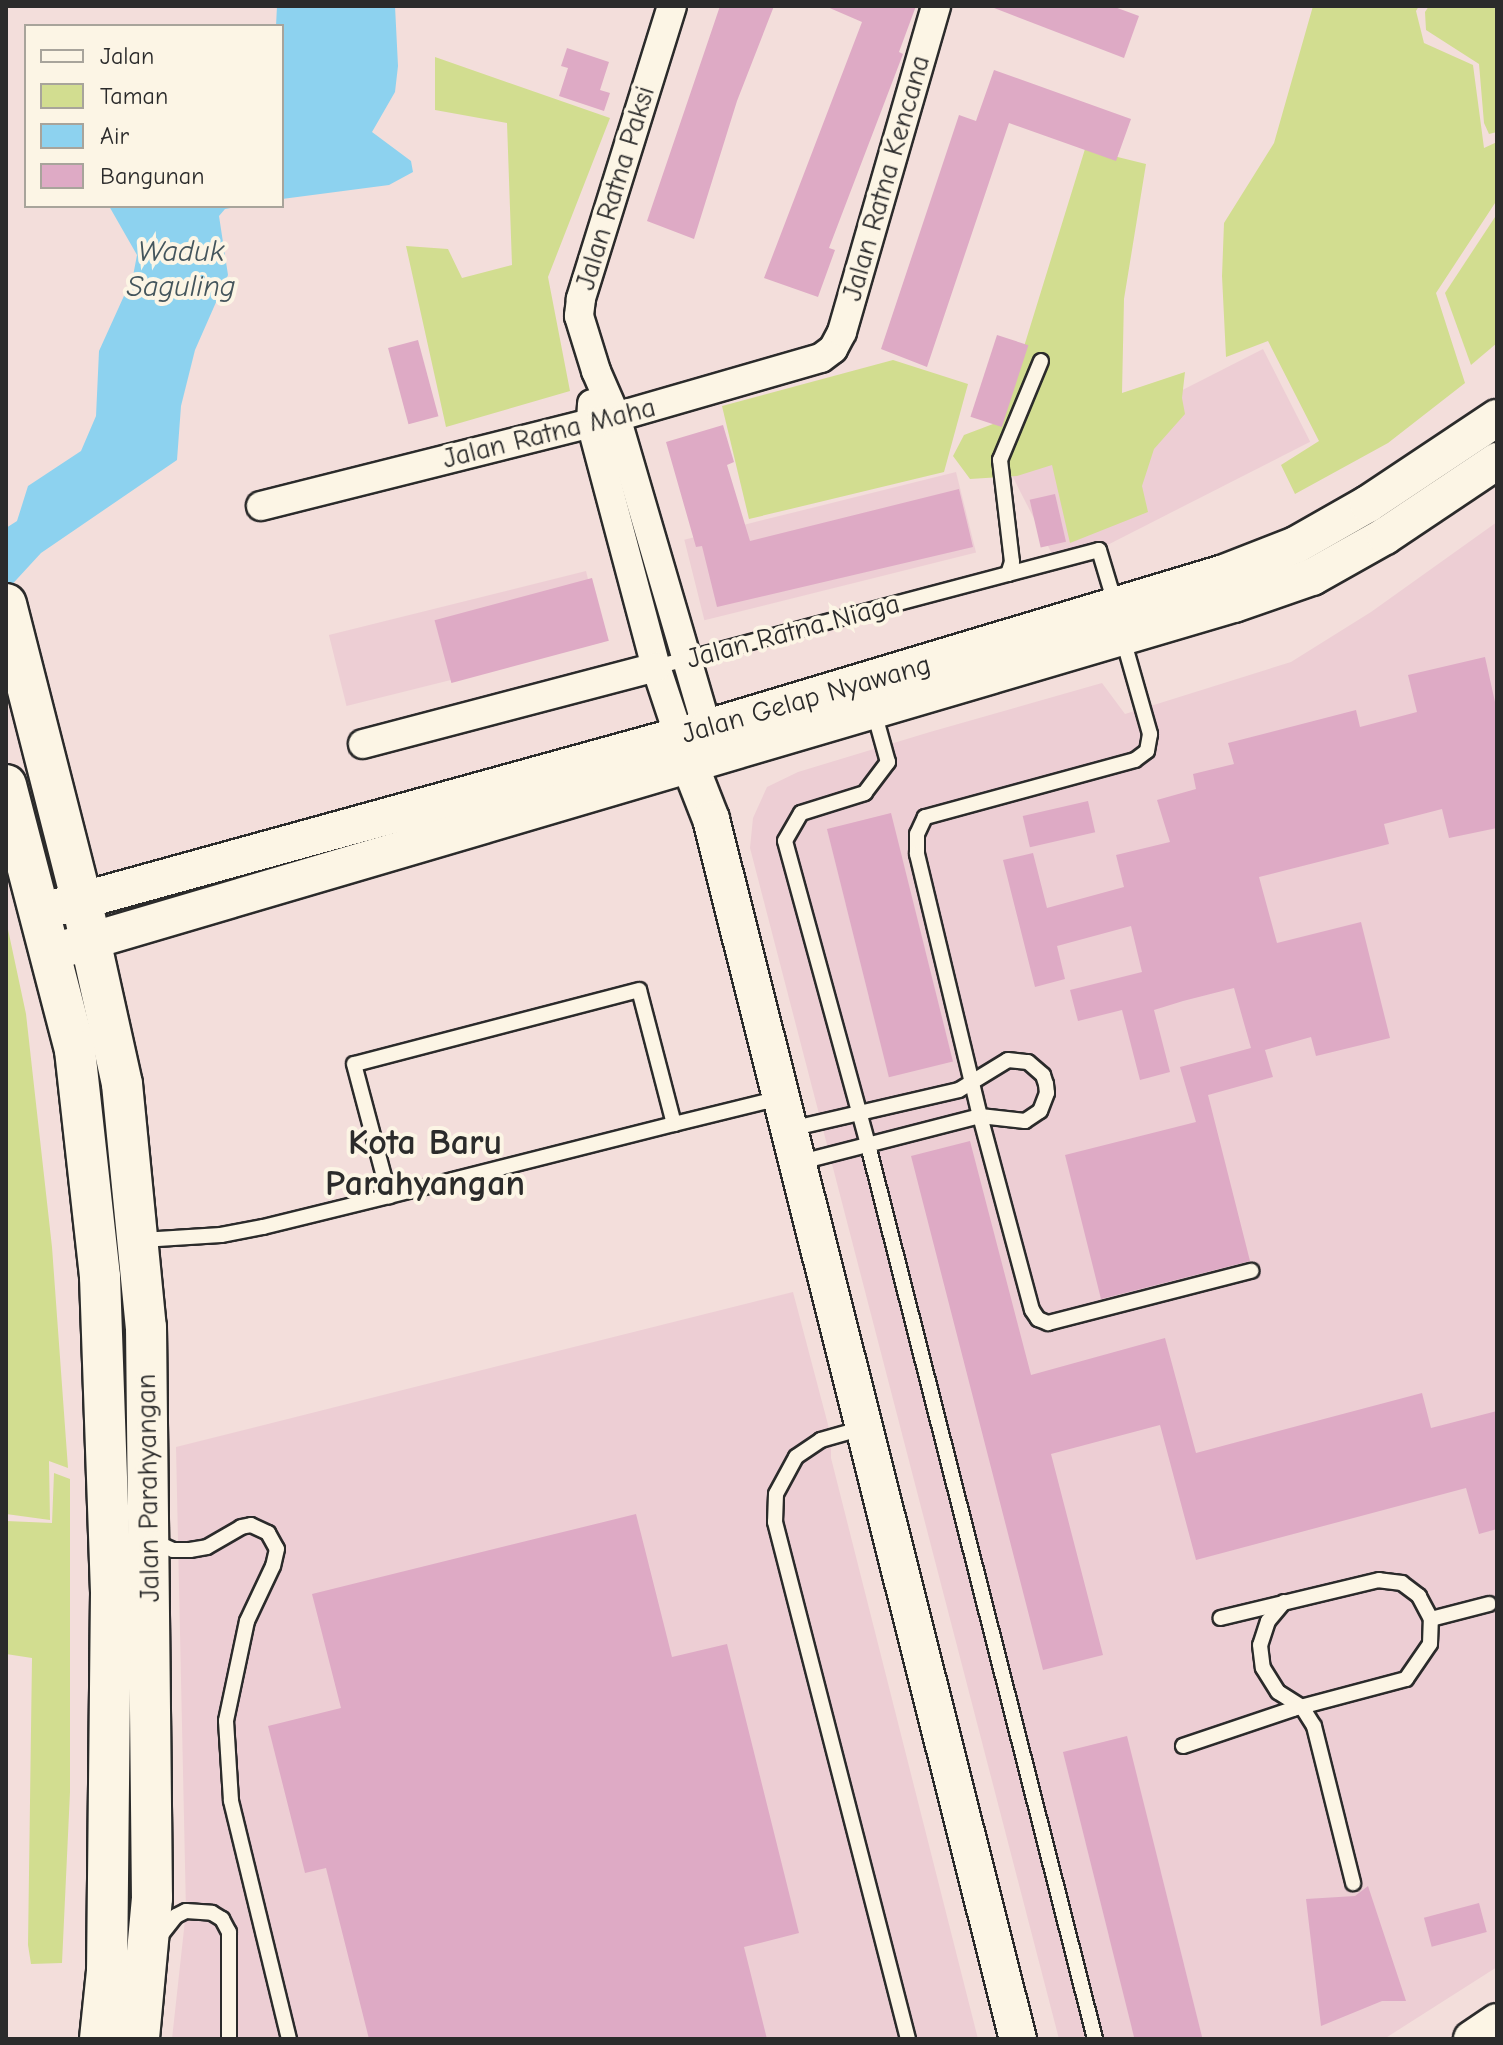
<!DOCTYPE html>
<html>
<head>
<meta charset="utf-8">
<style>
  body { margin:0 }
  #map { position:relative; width:1503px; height:2045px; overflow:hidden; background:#f3dedb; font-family:"Comic Neue",sans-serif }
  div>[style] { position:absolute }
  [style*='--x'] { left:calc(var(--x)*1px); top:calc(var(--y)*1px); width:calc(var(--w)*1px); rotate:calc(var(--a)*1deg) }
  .built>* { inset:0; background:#edced4; transform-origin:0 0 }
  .green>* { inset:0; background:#d2dd90 }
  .water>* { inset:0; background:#8dd2ef }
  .building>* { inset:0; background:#deaac5; transform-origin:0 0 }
  .roads { filter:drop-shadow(2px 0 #2b2b2b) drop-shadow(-2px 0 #2b2b2b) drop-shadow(0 2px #2b2b2b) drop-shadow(0 -2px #2b2b2b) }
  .service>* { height:14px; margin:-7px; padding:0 7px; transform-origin:7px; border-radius:7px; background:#fcf5e5 }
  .minor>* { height:28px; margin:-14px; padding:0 14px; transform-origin:14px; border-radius:14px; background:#fcf5e5 }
  .tertiary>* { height:36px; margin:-18px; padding:0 18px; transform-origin:18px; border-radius:18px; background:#fcf5e5 }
  .secondary>* { height:40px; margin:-20px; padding:0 20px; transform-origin:20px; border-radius:20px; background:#fcf5e5 }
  span { translate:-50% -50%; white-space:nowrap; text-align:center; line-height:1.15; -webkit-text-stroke:8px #fcf5e5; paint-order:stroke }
  .street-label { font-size:28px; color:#2b2b2b }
  .water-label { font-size:30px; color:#44555c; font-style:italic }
  .district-label { font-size:36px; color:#2b2b2b; font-weight:700 }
  .frame { position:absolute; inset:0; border:8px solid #2b2b2b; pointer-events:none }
  .legend { position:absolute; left:24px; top:24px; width:260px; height:184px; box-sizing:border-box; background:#fcf5e5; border:2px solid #a8a49b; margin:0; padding:10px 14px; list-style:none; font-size:24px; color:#2b2b2b }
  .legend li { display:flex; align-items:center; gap:16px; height:40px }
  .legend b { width:40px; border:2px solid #a8a49b }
</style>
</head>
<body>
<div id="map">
  <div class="built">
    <i style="left:1263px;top:349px;width:104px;height:281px;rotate:63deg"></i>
    <i style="left:956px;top:472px;width:83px;height:280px;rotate:76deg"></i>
    <i style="clip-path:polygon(1497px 522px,1497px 1967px,1384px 2039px,1059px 2039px,750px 848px,753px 818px,767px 787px,798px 772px,930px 732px,1102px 683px,1125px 714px,1291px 662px,1371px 612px)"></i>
    <i style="left:586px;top:571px;width:73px;height:265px;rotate:76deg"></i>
    <i style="clip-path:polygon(793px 1292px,831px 1436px,831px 1458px,978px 2039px,172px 2039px,186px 1911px,176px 1447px)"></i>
  </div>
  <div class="green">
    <i style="clip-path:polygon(1313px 6px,1419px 6px,1416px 11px,1424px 43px,1473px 65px,1484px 148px,1497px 142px,1497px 200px,1436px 293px,1465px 383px,1388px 443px,1295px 494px,1281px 465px,1319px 441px,1268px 341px,1226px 357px,1222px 276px,1224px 223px,1274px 143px)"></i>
    <i style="clip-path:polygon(1429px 6px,1497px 6px,1497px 132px,1489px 134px,1484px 123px,1479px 64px,1426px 30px,1425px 12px)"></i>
    <i style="clip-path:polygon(435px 57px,610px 118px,548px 277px,570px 391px,446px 427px,406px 246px,448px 249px,462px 278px,512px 265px,507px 123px,435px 110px)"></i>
    <i style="clip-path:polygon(1085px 149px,1146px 164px,1124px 299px,1122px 393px,1185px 372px,1182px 398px,1185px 414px,1154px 449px,1142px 486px,1148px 512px,1070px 543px,1052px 465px,1017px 476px,970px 479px,953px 456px,964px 435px,1001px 421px)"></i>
    <i style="clip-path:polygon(1497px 214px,1497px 343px,1471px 365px,1445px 293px)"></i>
    <i style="clip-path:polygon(893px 360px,968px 384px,944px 472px,749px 519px,722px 406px)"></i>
    <i style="clip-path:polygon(6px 920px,26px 1014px,52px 1247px,68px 1468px,49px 1461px,50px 1520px,6px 1514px)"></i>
    <i style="clip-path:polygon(54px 1473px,70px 1479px,70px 1792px,62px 1963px,31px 1964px,28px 1945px,32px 1658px,6px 1654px,6px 1521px,52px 1523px)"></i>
  </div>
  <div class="water">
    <i style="clip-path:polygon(277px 6px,395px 6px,398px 66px,395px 92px,372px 132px,411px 161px,413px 172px,389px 185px,282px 199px,282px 26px,276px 26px)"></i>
    <i style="clip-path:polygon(109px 206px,242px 206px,225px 209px,219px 216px,228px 275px,195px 350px,181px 406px,177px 460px,41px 553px,6px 591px,6px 528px,17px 521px,28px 486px,81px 451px,96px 416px,99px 351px,133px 276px,137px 255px)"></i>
  </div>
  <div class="building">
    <i style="clip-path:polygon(720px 6px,774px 6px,737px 101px,694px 239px,647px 221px)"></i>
    <i style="clip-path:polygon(825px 6px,916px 6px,899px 52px,903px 54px,829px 248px,835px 250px,818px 297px,764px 278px,862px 22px)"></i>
    <i style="clip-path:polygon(989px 6px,1112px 6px,1139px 16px,1124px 58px)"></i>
    <i style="clip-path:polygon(567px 48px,609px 62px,600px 90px,610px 93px,604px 111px,559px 96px,568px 68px,561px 66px)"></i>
    <i style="clip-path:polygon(994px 70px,1131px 119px,1116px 161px,1009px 123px,927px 367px,881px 349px,959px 115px,976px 121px)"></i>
    <i style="left:997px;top:335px;width:33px;height:86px;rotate:18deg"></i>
    <i style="left:418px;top:340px;width:79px;height:31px;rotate:75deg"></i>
    <i style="clip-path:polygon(723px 425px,734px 462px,727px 465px,750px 541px,959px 489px,973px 547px,717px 607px,702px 546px,696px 547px,666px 442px)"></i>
    <i style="left:1055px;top:494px;width:49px;height:26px;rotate:77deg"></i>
    <i style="left:592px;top:578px;width:65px;height:163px;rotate:75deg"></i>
    <i style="clip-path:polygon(1485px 657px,1497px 711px,1497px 828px,1449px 838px,1442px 809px,1384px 824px,1389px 844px,1259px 877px,1277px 943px,1361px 922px,1390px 1038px,1316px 1056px,1311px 1037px,1265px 1050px,1273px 1077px,1208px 1095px,1250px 1261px,1101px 1299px,1065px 1155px,1196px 1122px,1180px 1067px,1251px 1048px,1234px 988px,1183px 1001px,1154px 1010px,1170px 1072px,1140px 1080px,1122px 1010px,1078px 1021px,1070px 990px,1142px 972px,1131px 926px,1057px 946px,1065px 979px,1035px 987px,1003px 860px,1033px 853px,1047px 908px,1124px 887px,1116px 855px,1170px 842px,1157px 800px,1196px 789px,1193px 774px,1234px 764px,1228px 743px,1356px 710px,1360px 727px,1417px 712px,1408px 675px)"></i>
    <i style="left:1088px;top:801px;width:32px;height:67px;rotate:77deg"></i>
    <i style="left:891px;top:813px;width:256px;height:66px;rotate:76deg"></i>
    <i style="clip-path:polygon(970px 1141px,1031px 1375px,1165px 1338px,1196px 1453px,1422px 1393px,1431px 1428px,1497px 1411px,1497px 1529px,1479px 1534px,1466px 1488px,1196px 1560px,1160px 1425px,1051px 1454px,1103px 1655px,1043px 1670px,911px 1156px)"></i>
    <i style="clip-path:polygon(636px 1514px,672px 1657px,727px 1644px,799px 1933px,744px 1947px,767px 2039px,369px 2039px,326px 1868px,305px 1873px,268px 1726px,341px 1708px,312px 1594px)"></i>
    <i style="left:1127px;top:1736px;width:312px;height:66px;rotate:76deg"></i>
    <i style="clip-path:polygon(1368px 1886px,1406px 2001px,1382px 2001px,1321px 2026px,1306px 1899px,1355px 1896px)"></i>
    <i style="left:1479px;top:1903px;width:30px;height:57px;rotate:75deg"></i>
  </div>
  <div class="roads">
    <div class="service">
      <i style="--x:1008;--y:574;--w:94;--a:-14.8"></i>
      <i style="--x:1099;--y:550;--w:55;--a:73.2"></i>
      <i style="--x:1123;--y:639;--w:99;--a:74.1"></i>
      <i style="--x:1150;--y:734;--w:17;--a:100"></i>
      <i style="--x:1147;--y:751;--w:15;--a:143"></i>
      <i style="--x:1135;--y:760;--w:218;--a:164.8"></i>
      <i style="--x:925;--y:817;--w:19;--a:115"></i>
      <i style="--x:917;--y:834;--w:20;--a:90"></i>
      <i style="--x:917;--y:854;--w:269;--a:76.5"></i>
      <i style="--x:980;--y:1116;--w:201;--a:75"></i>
      <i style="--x:1032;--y:1310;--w:11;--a:56"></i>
      <i style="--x:1038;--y:1319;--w:11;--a:22"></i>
      <i style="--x:1048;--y:1323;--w:210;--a:-14.4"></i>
      <i style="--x:656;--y:667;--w:364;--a:-14.8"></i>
      <i style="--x:1008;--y:574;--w:13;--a:-72"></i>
      <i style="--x:1012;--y:562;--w:103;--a:-96.7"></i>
      <i style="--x:1000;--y:460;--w:107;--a:-67.5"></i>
      <i style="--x:874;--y:712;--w:52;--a:74.4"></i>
      <i style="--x:888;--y:762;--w:39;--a:127"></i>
      <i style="--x:865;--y:793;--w:67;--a:162.6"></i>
      <i style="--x:801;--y:813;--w:32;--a:120"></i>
      <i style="--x:785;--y:841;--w:315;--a:74.7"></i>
      <i style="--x:868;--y:1145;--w:922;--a:75.75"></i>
      <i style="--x:674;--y:1124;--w:109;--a:-13.8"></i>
      <i style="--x:790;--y:1129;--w:173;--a:-13"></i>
      <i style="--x:959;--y:1090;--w:57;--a:-31.5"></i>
      <i style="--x:1008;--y:1060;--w:20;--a:6"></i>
      <i style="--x:1028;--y:1062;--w:20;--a:41"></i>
      <i style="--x:1043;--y:1075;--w:9;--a:72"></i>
      <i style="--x:1046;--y:1084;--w:9;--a:84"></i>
      <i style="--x:1047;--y:1093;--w:19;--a:111"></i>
      <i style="--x:1040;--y:1111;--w:18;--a:146"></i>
      <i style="--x:1025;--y:1121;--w:45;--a:-173.7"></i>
      <i style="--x:980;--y:1116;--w:189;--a:165.6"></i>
      <i style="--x:142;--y:1240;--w:79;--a:-3.6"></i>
      <i style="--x:221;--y:1235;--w:43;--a:-10.8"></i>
      <i style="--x:263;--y:1227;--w:130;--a:-13.8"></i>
      <i style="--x:389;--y:1196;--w:294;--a:-14.2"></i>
      <i style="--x:674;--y:1124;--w:138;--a:-104.6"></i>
      <i style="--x:639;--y:990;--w:294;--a:165.4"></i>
      <i style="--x:354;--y:1064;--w:137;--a:75.1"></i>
      <i style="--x:863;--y:1428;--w:44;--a:164.1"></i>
      <i style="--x:821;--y:1440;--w:30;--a:146"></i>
      <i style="--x:796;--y:1457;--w:42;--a:118.4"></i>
      <i style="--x:776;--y:1494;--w:28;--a:92"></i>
      <i style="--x:775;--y:1522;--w:534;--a:75.57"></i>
      <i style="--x:155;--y:1536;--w:9;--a:58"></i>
      <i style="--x:160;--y:1544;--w:14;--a:25"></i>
      <i style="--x:173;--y:1550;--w:17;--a:0"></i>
      <i style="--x:190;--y:1550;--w:17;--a:-10"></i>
      <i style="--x:207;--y:1547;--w:39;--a:-30"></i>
      <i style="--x:241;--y:1527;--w:10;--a:-11"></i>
      <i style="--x:251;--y:1525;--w:19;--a:25"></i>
      <i style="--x:268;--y:1533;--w:18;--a:61"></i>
      <i style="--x:277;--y:1549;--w:17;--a:103"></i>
      <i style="--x:273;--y:1566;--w:61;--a:115.3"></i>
      <i style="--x:247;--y:1621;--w:102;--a:101.9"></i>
      <i style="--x:226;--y:1721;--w:80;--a:86.4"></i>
      <i style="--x:231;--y:1801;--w:245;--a:76.3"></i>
      <i style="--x:1284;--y:1602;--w:25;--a:130"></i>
      <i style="--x:1268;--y:1621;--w:25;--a:108"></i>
      <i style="--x:1260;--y:1645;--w:23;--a:83"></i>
      <i style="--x:1263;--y:1668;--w:28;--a:58"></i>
      <i style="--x:1278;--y:1692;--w:28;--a:32"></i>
      <i style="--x:1302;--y:1707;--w:22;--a:58"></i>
      <i style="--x:1314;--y:1726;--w:162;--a:76"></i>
      <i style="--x:1431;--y:1619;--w:60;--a:-14.5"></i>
      <i style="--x:1183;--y:1746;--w:116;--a:-18.6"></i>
      <i style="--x:1293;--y:1709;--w:117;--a:-14.9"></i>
      <i style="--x:1406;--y:1679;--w:42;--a:-55.6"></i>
      <i style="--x:1430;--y:1644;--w:25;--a:-88"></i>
      <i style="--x:1431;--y:1619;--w:26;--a:-118"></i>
      <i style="--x:1419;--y:1596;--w:21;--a:-143"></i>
      <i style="--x:1402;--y:1583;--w:23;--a:-173"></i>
      <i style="--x:1379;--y:1580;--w:163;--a:166.5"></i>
      <i style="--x:161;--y:1935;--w:24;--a:-52"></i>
      <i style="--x:176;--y:1916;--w:11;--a:-27"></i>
      <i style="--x:186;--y:1911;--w:26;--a:4"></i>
      <i style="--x:212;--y:1913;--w:12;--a:31"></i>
      <i style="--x:222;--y:1919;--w:15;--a:62"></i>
      <i style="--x:229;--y:1932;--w:107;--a:90"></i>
    </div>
    <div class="minor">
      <i style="--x:672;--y:6;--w:307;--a:107.3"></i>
      <i style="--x:581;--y:299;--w:17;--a:97"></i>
      <i style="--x:579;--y:316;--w:58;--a:72.8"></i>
      <i style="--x:596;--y:371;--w:50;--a:66.5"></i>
      <i style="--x:616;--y:417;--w:324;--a:73.7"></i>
      <i style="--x:592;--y:404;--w:19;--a:93"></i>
      <i style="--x:591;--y:423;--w:253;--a:75.1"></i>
      <i style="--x:656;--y:667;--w:73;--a:71.6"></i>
      <i style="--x:261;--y:506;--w:366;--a:-14.1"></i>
      <i style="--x:616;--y:417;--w:213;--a:-16.1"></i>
      <i style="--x:821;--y:358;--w:15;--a:-37"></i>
      <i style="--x:833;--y:349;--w:19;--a:-62"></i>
      <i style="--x:842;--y:332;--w:339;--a:-73.9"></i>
      <i style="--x:363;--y:744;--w:303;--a:-14.7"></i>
    </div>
    <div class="tertiary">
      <i style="--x:682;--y:745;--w:79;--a:68.6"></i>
      <i style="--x:711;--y:819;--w:1258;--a:75.88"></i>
      <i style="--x:40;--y:912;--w:692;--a:-15.42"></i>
      <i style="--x:707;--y:728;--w:540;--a:-16.69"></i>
      <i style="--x:1224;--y:573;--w:77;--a:-21.3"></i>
      <i style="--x:1296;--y:545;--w:83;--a:-29.7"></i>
      <i style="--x:1368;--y:504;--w:155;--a:-33.7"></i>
      <i style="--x:63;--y:949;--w:1221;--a:-16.42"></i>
      <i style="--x:1234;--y:604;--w:83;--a:-19.1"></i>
      <i style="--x:1312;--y:577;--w:84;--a:-29.3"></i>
      <i style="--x:1385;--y:536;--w:135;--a:-33.8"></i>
      <i style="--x:1472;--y:2039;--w:30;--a:-34"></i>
    </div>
    <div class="secondary">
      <i style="--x:6;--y:604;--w:304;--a:75.7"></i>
      <i style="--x:81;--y:899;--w:189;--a:77.5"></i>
      <i style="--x:122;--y:1084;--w:244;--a:84.4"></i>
      <i style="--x:146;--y:1327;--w:571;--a:89.4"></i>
      <i style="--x:152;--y:1898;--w:142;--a:95.3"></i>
      <i style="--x:6;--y:785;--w:274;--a:75.4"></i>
      <i style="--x:75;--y:1050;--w:228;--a:83.7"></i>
      <i style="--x:100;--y:1277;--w:316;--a:88"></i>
      <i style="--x:111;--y:1593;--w:378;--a:90.6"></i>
      <i style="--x:107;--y:1971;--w:68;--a:95.9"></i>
    </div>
  </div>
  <div class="street-label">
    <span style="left:886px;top:178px;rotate:-74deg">Jalan Ratna Kencana</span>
    <span style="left:615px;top:188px;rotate:-73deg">Jalan Ratna Paksi</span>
    <span style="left:549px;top:433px;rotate:-14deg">Jalan Ratna Maha</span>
    <span style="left:793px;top:631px;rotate:-15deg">Jalan Ratna Niaga</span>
    <span style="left:806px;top:699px;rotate:-16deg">Jalan Gelap Nyawang</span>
    <span style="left:148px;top:1488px;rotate:-91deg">Jalan Parahyangan</span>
  </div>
  <div class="water-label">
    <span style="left:181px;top:269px">Waduk<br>Saguling</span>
  </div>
  <div class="district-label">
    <span style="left:425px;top:1163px">Kota Baru<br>Parahyangan</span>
  </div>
  <div class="frame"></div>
  <ul class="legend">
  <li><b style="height:10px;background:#fcf5e5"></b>Jalan</li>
  <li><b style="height:22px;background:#d2dd90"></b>Taman</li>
  <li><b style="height:22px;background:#8dd2ef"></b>Air</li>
  <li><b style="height:22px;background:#deaac5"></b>Bangunan</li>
  </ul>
</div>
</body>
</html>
